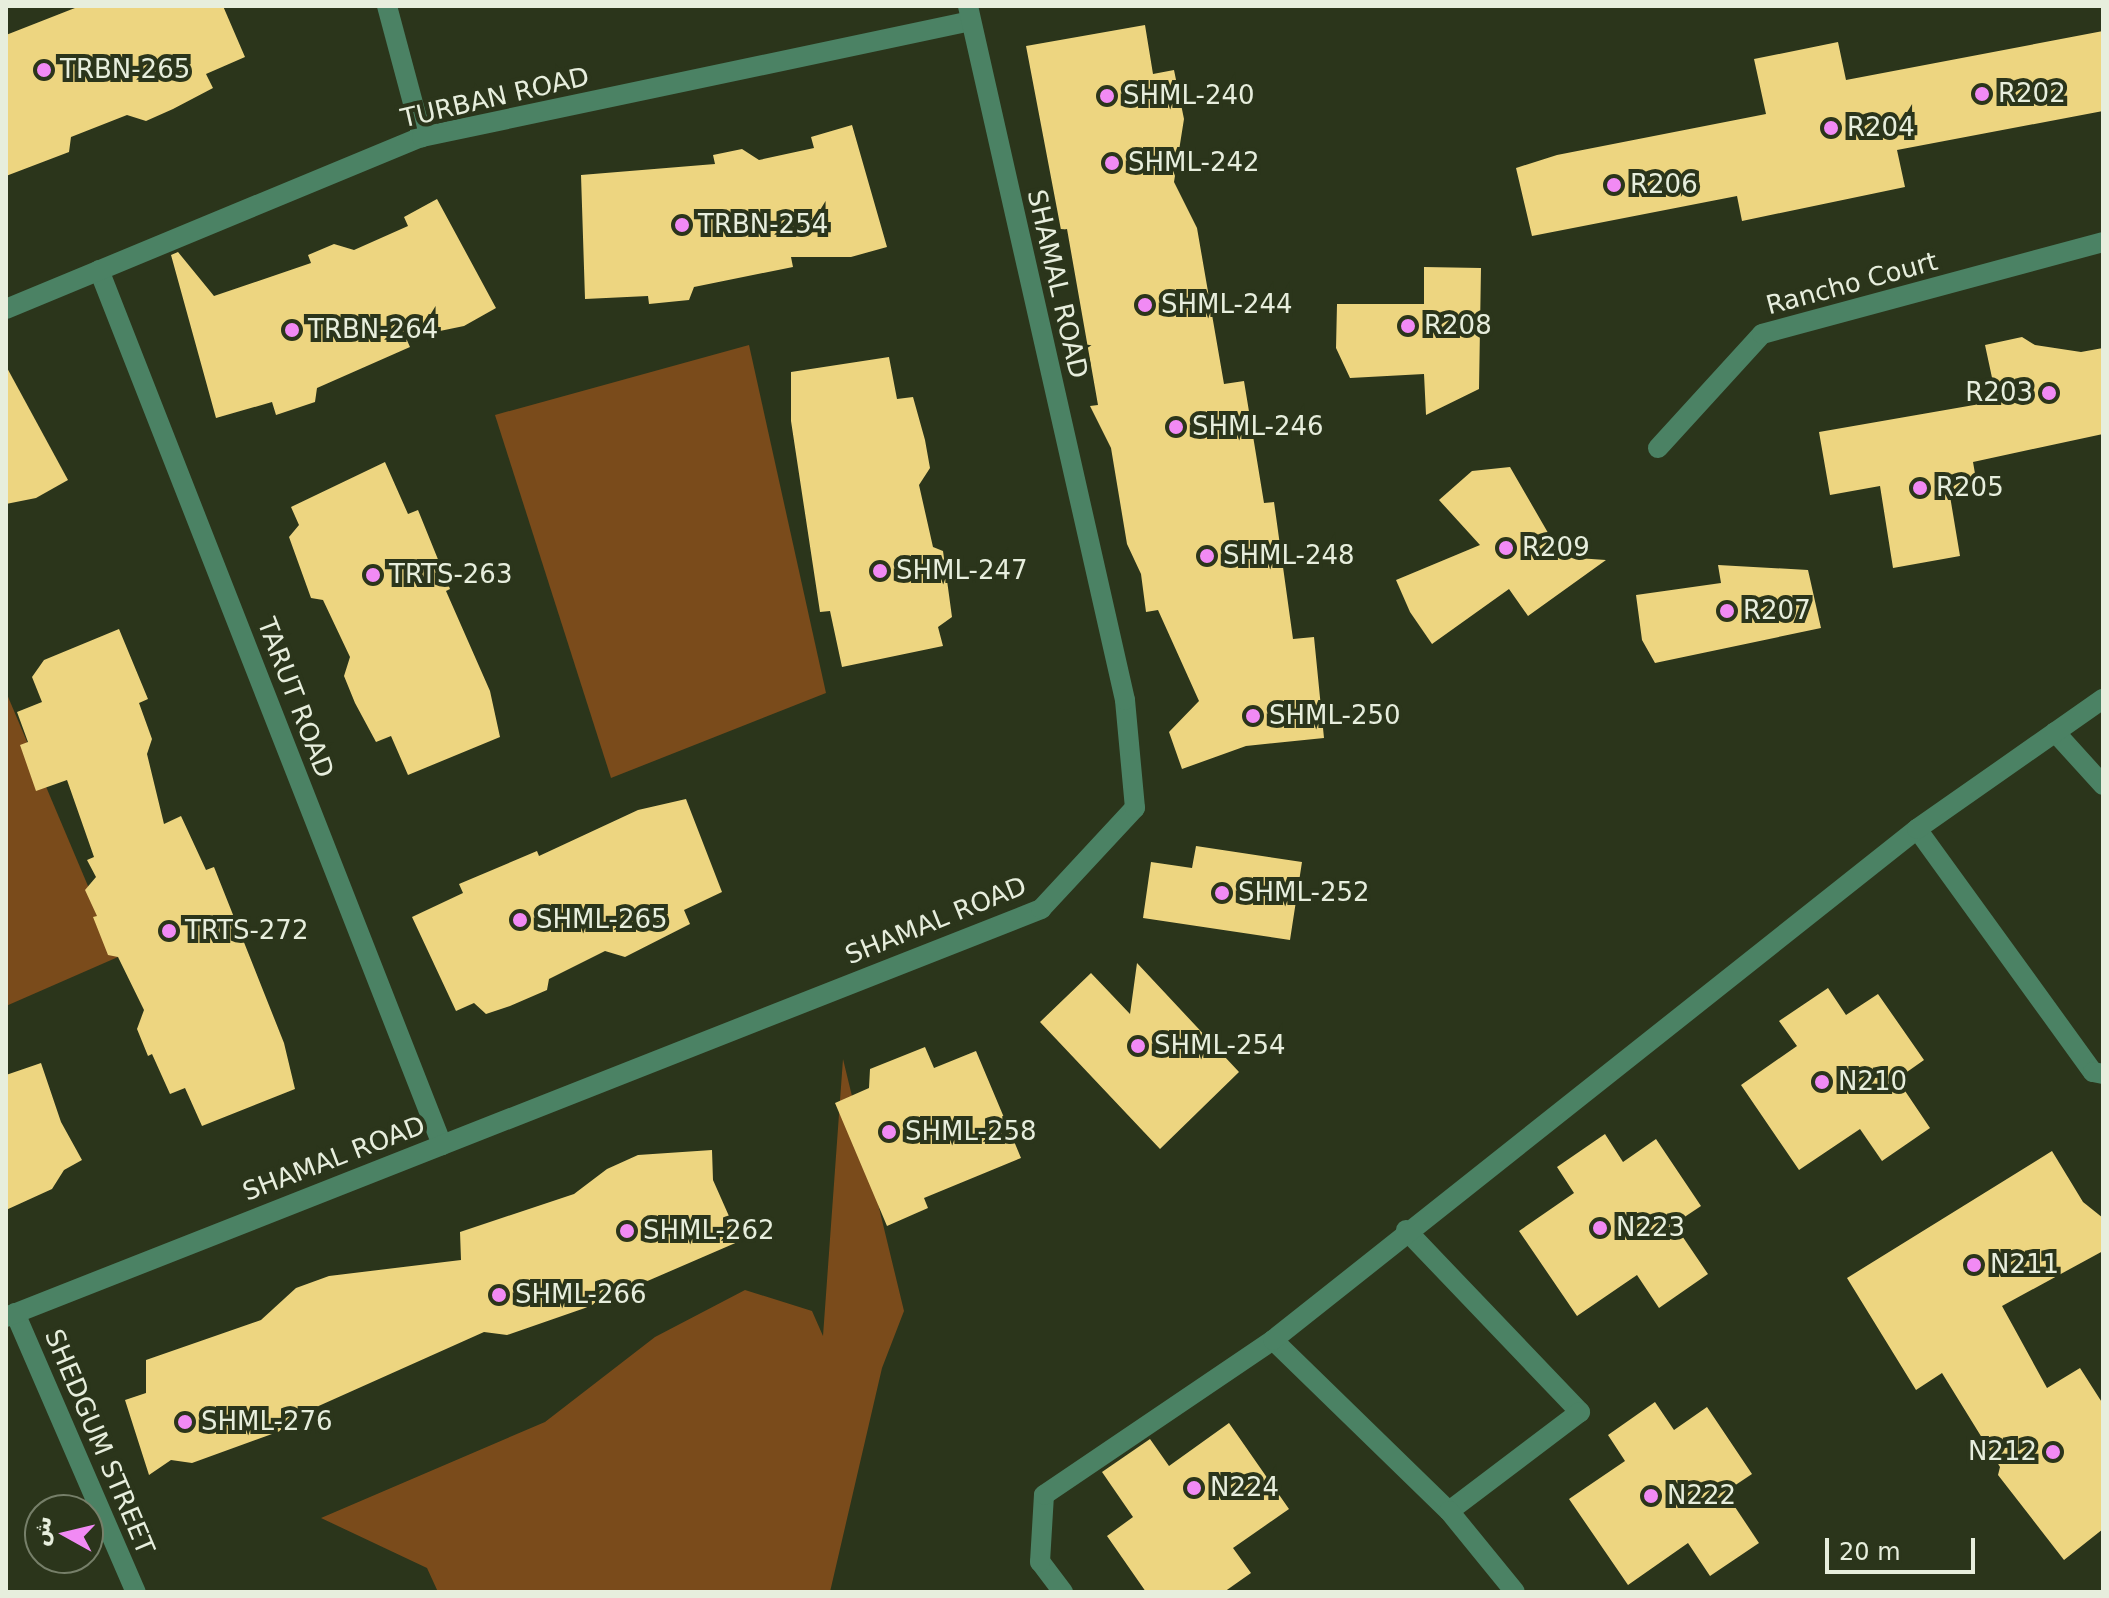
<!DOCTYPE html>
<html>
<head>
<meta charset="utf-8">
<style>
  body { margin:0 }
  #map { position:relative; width:2109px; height:1598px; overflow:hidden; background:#2b351b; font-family:"DejaVu Sans",Cairo,sans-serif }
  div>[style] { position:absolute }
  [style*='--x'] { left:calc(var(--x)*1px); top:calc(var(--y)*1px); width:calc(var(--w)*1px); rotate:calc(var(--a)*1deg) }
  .green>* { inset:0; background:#7a4b1b }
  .building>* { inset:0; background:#edd580 }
  .minor>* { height:20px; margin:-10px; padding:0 10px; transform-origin:10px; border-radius:10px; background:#4b8264 }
  .dots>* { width:22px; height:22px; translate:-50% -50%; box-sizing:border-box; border:4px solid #2b351b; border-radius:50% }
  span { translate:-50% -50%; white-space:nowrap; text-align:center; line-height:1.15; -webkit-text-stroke:8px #2b351b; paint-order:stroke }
  .poi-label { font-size:26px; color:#e7eedd }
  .left { translate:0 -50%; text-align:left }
  .right { translate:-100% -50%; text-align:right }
  .street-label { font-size:26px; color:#e7eedd }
  .frame { position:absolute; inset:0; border:8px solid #e7eedd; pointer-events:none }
  .north { position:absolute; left:24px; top:1494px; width:80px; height:80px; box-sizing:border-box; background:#2b351b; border:2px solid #767f69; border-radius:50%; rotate:278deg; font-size:22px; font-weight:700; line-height:32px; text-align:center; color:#e7eedd }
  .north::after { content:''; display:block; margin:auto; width:28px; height:36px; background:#f18af4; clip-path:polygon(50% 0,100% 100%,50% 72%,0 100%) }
  .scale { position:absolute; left:1825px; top:1538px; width:150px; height:36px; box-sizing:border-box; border:4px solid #e7eedd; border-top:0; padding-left:10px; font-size:24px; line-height:28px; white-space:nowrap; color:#e7eedd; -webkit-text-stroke:6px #2b351b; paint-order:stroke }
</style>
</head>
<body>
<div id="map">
  <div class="green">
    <i style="clip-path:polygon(749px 345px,826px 693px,611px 778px,495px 415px)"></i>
    <i style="clip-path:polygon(6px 692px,118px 957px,6px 1006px)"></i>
    <i style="clip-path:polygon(843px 1059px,904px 1311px,882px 1368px,830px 1592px,438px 1592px,427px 1568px,321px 1518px,545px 1422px,655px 1337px,745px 1290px,812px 1311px,823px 1336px)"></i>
  </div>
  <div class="building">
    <i style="clip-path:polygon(80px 6px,223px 6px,245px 57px,206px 74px,213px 88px,173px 109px,146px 121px,127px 115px,71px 137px,69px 152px,6px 176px,6px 35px)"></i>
    <i style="clip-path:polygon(1145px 25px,1153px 74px,1174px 70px,1184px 119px,1174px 182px,1197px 228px,1224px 384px,1244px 381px,1264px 503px,1274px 502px,1293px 639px,1314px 637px,1324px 738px,1246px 746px,1182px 769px,1169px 732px,1199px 701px,1158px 610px,1146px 612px,1141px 574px,1127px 544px,1111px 448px,1090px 406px,1098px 405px,1067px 229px,1061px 230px,1026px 46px)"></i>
    <i style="clip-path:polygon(2103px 31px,2103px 111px,1897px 150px,1905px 187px,1742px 221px,1737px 196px,1532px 236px,1516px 168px,1557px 155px,1766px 114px,1754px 59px,1838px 42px,1846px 80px)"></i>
    <i style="clip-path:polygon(852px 125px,887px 247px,851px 257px,791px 257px,793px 267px,694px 287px,689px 300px,649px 304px,648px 296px,585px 299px,581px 175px,715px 164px,713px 155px,742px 149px,759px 160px,814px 148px,811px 137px)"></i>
    <i style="clip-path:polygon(437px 199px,496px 308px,464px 326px,406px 338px,410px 347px,317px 388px,315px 402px,276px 415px,272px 402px,216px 418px,171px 255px,178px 252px,214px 296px,311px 263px,308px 255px,334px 244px,354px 250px,408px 226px,404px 217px)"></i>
    <i style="clip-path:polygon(1424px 267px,1481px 268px,1479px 389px,1426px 415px,1424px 374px,1350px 378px,1336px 348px,1337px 304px,1424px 304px)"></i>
    <i style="clip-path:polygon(2022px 337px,2035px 345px,2081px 352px,2103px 348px,2103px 434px,1973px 462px,1977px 485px,1949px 490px,1960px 556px,1893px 568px,1880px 486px,1830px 495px,1819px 432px,1997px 401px,1985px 345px)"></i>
    <i style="clip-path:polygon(889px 357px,897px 399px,913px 397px,925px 440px,930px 468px,919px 485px,933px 547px,943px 551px,952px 617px,938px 627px,943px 646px,842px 667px,830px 611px,820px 612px,791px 421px,791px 372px)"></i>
    <i style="clip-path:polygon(6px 366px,68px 480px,36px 498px,6px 504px)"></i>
    <i style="clip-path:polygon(385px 462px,408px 514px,418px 510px,450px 589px,446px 591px,490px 691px,500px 737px,408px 775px,391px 736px,376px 742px,355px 703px,344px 676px,350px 657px,323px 600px,311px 598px,289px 537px,299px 525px,291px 507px)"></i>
    <i style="clip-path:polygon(1510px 467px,1562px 557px,1606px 560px,1528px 616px,1509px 589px,1432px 644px,1410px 612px,1396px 580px,1480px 545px,1439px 500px,1472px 471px)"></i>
    <i style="clip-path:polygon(1718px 565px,1808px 570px,1821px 628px,1655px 663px,1642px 640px,1636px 595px,1721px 583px)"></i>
    <i style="clip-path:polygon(119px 629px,148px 699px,139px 703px,152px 739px,147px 754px,164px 824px,181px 816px,206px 870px,214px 867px,284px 1043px,295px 1089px,202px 1126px,185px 1088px,170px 1094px,152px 1054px,148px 1056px,137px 1029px,144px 1010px,118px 957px,108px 955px,93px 917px,97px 916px,85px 890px,96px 877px,87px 860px,94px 857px,67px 780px,36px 791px,20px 745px,28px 742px,17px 712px,42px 702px,32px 677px,44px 660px)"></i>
    <i style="clip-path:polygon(686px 799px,722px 892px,684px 910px,690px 924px,625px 957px,605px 951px,549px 979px,547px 990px,510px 1006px,486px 1014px,474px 1003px,456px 1011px,412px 917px,463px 893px,459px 884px,537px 851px,539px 856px,638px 810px)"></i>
    <i style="clip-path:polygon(1196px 846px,1302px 862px,1290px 940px,1143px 918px,1151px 862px,1192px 868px)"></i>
    <i style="clip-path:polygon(1137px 963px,1239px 1072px,1160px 1149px,1040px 1022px,1091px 973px,1130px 1014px)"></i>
    <i style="clip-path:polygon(1828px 988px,1846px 1015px,1878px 994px,1924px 1060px,1897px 1079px,1930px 1128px,1882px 1161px,1860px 1129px,1799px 1170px,1741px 1085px,1797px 1046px,1779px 1021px)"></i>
    <i style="clip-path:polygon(925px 1047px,934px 1068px,976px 1051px,1021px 1158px,924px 1198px,928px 1208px,887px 1226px,835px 1103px,869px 1088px,870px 1069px)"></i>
    <i style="clip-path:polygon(41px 1063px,61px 1122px,82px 1160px,64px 1170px,52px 1189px,6px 1210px,6px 1075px)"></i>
    <i style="clip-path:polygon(1605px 1134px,1623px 1162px,1656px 1139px,1701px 1206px,1674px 1224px,1708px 1274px,1659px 1308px,1637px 1275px,1577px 1316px,1519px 1231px,1574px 1193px,1557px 1167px)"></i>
    <i style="clip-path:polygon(712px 1150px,713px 1180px,740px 1241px,585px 1308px,507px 1335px,484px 1332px,294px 1417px,297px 1425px,192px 1463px,171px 1460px,149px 1475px,125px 1400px,146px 1393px,146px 1360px,261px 1320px,296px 1288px,329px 1276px,461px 1260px,460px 1232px,574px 1194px,607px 1169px,638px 1155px)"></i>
    <i style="clip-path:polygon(2052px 1151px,2083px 1202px,2103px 1218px,2103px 1251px,2002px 1306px,2047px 1388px,2080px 1368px,2103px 1404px,2103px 1529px,2064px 1560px,1998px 1475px,2000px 1467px,1942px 1373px,1916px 1390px,1847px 1278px)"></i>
    <i style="clip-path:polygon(1655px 1402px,1674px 1430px,1707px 1407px,1752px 1474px,1725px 1492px,1759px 1543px,1710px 1576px,1688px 1543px,1628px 1585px,1569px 1499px,1625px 1461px,1608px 1435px)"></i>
    <i style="clip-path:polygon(1229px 1423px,1289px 1509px,1233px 1548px,1251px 1573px,1224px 1592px,1146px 1592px,1107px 1536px,1133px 1517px,1102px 1472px,1150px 1439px,1169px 1466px)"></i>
  </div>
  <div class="minor">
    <i style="--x:387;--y:6;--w:136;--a:75"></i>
    <i style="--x:99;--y:270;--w:940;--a:68.59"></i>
    <i style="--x:6;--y:309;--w:450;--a:-22.5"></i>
    <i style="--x:422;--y:137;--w:561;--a:-11.93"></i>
    <i style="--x:1658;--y:448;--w:154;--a:-47.6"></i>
    <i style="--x:1762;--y:334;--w:353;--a:-15.1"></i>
    <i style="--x:2055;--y:732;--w:72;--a:47.8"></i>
    <i style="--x:1917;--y:829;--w:300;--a:54.1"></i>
    <i style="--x:2093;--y:1072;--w:10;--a:11"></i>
    <i style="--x:1406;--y:1230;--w:252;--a:46.3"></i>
    <i style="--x:1580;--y:1412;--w:164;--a:142.9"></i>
    <i style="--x:15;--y:1313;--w:304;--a:66.6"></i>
    <i style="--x:6;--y:1317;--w:1113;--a:-21.51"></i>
    <i style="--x:1041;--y:909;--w:138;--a:-47.1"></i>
    <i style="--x:1135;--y:808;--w:108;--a:-95.3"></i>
    <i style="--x:1125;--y:700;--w:712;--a:-102.75"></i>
    <i style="--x:1273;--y:1340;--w:245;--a:44.2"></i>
    <i style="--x:1449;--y:1511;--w:104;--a:50.8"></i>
    <i style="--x:1063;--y:1592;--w:38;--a:-127"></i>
    <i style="--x:1040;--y:1562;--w:67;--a:-86.6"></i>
    <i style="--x:1044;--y:1495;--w:277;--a:-34.1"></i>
    <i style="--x:1273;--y:1340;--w:822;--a:-38.43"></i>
    <i style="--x:1917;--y:829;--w:227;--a:-35"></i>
  </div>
  <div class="dots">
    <i style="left:44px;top:70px;background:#f18af4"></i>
    <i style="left:1982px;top:94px;background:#f18af4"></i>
    <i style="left:1107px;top:96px;background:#f18af4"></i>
    <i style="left:1831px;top:128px;background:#f18af4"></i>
    <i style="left:1112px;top:163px;background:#f18af4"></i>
    <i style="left:1614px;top:185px;background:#f18af4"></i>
    <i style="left:682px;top:225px;background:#f18af4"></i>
    <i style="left:1145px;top:305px;background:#f18af4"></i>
    <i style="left:1408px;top:326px;background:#f18af4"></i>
    <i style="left:292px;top:330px;background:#f18af4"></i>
    <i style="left:2049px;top:393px;background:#f18af4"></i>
    <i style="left:1176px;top:427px;background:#f18af4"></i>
    <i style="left:1920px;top:488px;background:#f18af4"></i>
    <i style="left:1506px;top:548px;background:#f18af4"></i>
    <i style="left:1207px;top:556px;background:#f18af4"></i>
    <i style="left:880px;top:571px;background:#f18af4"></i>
    <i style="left:373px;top:575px;background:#f18af4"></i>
    <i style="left:1727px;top:611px;background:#f18af4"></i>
    <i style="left:1253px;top:716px;background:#f18af4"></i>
    <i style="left:1222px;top:893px;background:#f18af4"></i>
    <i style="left:520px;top:920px;background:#f18af4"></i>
    <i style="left:169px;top:931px;background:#f18af4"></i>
    <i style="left:1138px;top:1046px;background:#f18af4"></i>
    <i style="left:1822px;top:1082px;background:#f18af4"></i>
    <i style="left:889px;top:1132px;background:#f18af4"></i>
    <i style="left:1600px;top:1228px;background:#f18af4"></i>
    <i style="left:627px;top:1231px;background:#f18af4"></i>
    <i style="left:1974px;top:1265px;background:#f18af4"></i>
    <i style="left:499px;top:1295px;background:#f18af4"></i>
    <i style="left:185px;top:1422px;background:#f18af4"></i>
    <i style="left:2053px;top:1452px;background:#f18af4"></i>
    <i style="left:1194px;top:1488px;background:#f18af4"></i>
    <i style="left:1651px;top:1496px;background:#f18af4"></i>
  </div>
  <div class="poi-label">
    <span class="left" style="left:60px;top:70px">TRBN-265</span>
    <span class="left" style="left:1998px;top:94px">R202</span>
    <span class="left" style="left:1123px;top:96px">SHML-240</span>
    <span class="left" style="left:1847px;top:128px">R204</span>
    <span class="left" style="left:1128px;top:163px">SHML-242</span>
    <span class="left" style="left:1630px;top:185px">R206</span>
    <span class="left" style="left:698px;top:225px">TRBN-254</span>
    <span class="left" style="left:1161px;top:305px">SHML-244</span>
    <span class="left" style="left:1424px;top:326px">R208</span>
    <span class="left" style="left:308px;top:330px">TRBN-264</span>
    <span class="right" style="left:2033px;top:393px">R203</span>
    <span class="left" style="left:1192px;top:427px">SHML-246</span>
    <span class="left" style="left:1936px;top:488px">R205</span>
    <span class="left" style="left:1522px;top:548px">R209</span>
    <span class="left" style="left:1223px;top:556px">SHML-248</span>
    <span class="left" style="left:896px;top:571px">SHML-247</span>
    <span class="left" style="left:389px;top:575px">TRTS-263</span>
    <span class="left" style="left:1743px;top:611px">R207</span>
    <span class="left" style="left:1269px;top:716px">SHML-250</span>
    <span class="left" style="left:1238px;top:893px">SHML-252</span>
    <span class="left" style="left:536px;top:920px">SHML-265</span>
    <span class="left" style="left:185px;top:931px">TRTS-272</span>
    <span class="left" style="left:1154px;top:1046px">SHML-254</span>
    <span class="left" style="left:1838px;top:1082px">N210</span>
    <span class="left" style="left:905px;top:1132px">SHML-258</span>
    <span class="left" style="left:1616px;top:1228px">N223</span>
    <span class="left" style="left:643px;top:1231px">SHML-262</span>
    <span class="left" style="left:1990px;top:1265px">N211</span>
    <span class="left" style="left:515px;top:1295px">SHML-266</span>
    <span class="left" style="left:201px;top:1422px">SHML-276</span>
    <span class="right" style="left:2037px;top:1452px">N212</span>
    <span class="left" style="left:1210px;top:1488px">N224</span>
    <span class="left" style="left:1667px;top:1496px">N222</span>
  </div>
  <div class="street-label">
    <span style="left:495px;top:98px;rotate:-13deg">TURBAN ROAD</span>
    <span style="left:1057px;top:284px;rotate:77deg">SHAMAL ROAD</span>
    <span style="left:1852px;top:284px;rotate:-15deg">Rancho Court</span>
    <span style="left:295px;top:698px;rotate:69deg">TARUT ROAD</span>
    <span style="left:936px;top:921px;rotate:-22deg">SHAMAL ROAD</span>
    <span style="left:334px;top:1159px;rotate:-21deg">SHAMAL ROAD</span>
    <span style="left:99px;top:1442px;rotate:67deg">SHEDGUM STREET</span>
  </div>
  <div class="frame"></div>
  <div class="north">ش</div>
  <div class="scale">20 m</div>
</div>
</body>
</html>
